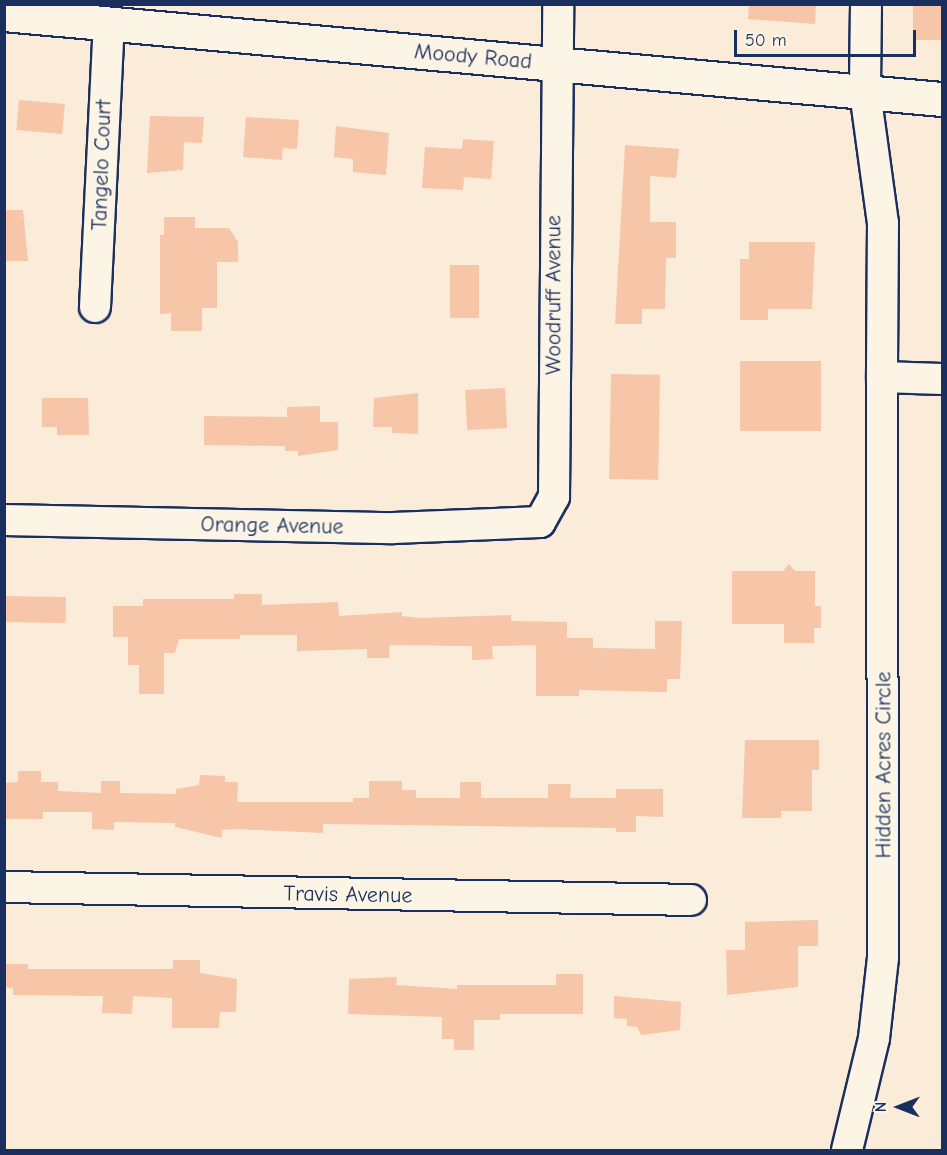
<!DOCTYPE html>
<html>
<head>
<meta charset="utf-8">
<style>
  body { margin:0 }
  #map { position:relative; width:947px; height:1155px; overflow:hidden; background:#fbebd9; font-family:"Comic Neue",sans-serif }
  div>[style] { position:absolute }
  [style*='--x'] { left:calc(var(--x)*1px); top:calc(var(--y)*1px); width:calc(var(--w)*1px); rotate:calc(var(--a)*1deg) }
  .building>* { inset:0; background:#f7c5a7; transform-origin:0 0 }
  .roads { filter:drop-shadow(2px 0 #1b2f5e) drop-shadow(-2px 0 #1b2f5e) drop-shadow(0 2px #1b2f5e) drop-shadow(0 -2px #1b2f5e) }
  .minor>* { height:30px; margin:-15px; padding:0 15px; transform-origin:15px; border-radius:15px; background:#fcf5e5 }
  .tertiary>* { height:33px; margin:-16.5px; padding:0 16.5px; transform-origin:16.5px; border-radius:16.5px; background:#fcf5e5 }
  span { translate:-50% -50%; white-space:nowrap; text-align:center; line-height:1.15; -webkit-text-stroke:4.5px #fcf5e5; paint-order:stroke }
  .street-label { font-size:22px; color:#1b2f5e }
  .frame { position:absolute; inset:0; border:6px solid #1b2f5e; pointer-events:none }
  .north { position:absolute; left:869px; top:1077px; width:60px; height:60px; -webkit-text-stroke:4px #fcf5e5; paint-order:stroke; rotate:270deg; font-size:16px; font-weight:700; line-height:24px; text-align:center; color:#1b2f5e }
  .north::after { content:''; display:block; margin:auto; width:21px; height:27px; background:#1b2f5e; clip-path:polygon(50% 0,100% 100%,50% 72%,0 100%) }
  .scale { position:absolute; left:734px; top:30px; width:182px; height:27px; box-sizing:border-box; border:3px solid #1b2f5e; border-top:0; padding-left:8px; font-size:18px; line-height:21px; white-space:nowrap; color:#1b2f5e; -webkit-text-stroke:4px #fcf5e5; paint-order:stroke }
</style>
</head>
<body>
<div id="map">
  <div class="building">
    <i style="clip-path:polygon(749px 4px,816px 4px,815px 24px,748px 19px)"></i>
    <i style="left:913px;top:4px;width:29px;height:36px"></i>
    <i style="left:19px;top:100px;width:46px;height:30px;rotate:5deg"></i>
    <i style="clip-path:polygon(150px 116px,204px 117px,202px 143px,184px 142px,183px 170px,147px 173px)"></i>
    <i style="clip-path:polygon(246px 117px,299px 120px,297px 149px,283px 148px,282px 160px,243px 157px)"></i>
    <i style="clip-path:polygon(336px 126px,389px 133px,386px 175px,353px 172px,353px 159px,334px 157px)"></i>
    <i style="clip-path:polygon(463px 139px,494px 141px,491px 179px,464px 177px,463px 190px,422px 188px,425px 147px,462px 149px)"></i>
    <i style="clip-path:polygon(625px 145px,679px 149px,676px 178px,650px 176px,650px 222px,676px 222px,676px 258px,666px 258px,665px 309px,642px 309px,642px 324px,615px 324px)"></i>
    <i style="clip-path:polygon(4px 210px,23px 210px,28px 261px,4px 261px)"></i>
    <i style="clip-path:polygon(164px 217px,195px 217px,195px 228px,229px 228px,238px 242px,238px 262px,217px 262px,217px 308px,202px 308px,202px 331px,171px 331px,171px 313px,160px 314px,160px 235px,164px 235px)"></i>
    <i style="clip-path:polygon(749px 242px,815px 242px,812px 309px,768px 309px,768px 320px,740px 320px,740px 259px,749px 259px)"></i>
    <i style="left:450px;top:265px;width:29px;height:53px"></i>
    <i style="left:740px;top:361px;width:81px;height:70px"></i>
    <i style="left:611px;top:374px;width:49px;height:105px;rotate:1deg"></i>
    <i style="left:505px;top:388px;width:40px;height:40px;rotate:87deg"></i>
    <i style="clip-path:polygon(418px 393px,418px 434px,392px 433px,392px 427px,373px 427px,374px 398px)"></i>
    <i style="clip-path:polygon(42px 398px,88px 398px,89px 435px,57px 435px,57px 427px,42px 427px)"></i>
    <i style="clip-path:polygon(320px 406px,320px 422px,338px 422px,338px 450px,298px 456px,298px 451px,285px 451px,285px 446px,204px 445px,204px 416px,287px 417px,287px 407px)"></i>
    <i style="clip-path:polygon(789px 564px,795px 571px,815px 571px,815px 606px,821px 606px,821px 628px,814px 628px,814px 643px,784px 643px,784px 624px,732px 624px,732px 571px,783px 571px)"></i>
    <i style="clip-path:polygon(234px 594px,262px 594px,262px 605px,338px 602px,339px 616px,402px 612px,402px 616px,421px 618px,511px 615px,511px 621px,567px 622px,567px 638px,593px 638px,593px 648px,655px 649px,655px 621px,682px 621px,680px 679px,667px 679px,667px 692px,579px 690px,579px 696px,536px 696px,536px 645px,492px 646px,493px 659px,472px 660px,472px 646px,390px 645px,389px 658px,367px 658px,367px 649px,297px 651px,297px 635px,240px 635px,240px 639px,179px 639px,175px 653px,164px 653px,164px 694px,139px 694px,139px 665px,128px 665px,128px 637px,113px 637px,113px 606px,143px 606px,143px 599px,234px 599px)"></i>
    <i style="left:4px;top:596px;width:62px;height:26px;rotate:1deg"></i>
    <i style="clip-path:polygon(745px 740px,819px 740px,819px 770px,812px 770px,812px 811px,781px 811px,781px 818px,742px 818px)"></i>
    <i style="clip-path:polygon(18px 771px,41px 771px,41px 782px,58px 782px,58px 791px,101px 793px,101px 781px,120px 781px,120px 793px,176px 794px,176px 789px,199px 785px,200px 775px,225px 776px,225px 782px,238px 782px,237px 802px,353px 802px,353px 798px,369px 798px,369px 781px,402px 781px,402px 790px,416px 790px,416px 798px,460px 798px,460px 782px,481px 782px,481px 798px,548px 798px,548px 784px,571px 784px,570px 798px,616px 798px,616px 789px,663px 789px,663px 817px,636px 816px,636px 832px,616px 832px,616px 828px,323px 824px,323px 833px,236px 829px,222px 830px,222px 838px,175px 827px,175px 823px,114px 822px,114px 830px,92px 829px,92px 812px,43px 812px,43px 819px,4px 819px,4px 783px,18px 782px)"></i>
    <i style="clip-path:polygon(818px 920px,818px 946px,798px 946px,798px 987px,727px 995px,726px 950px,745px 950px,745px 922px)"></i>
    <i style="clip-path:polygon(173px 960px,200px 960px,200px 973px,237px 979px,236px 1012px,220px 1012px,219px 1028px,172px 1028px,172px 998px,133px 996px,132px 1014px,102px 1013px,103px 996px,13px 995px,13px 988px,4px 987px,4px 964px,28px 964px,28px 969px,173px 969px)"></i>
    <i style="clip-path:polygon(556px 974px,583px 974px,583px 1014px,500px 1014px,500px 1020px,474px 1020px,474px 1050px,454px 1050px,454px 1039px,442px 1039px,442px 1017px,348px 1014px,349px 979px,397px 977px,396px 985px,457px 989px,457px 985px,556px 985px)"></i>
    <i style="clip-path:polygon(614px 996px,681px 1002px,680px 1030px,641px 1035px,637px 1027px,627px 1026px,627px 1019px,614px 1018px)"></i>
  </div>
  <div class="roads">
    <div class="minor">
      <i style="--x:866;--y:4;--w:88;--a:90.7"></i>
      <i style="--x:865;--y:92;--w:132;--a:82.2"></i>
      <i style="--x:883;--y:223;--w:154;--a:90.4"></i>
      <i style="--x:95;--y:307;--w:284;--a:-87.2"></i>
      <i style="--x:4;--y:520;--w:389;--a:1.2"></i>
      <i style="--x:393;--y:528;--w:147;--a:-2.3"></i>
      <i style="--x:540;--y:522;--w:29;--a:-61"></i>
      <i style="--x:554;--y:497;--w:493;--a:-89.5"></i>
      <i style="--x:4;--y:887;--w:687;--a:1.08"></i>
      <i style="--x:847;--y:1150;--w:115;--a:-76.4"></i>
      <i style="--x:874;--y:1038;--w:81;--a:-83.6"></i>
      <i style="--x:883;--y:958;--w:581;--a:-90.1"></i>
      <i style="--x:882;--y:377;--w:60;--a:1.9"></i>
    </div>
    <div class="tertiary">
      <i style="--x:4;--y:14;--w:942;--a:5.18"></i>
    </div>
  </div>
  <div class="street-label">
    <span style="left:473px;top:57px;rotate:5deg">Moody Road</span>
    <span style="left:102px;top:165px;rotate:-88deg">Tangelo Court</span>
    <span style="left:554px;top:295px;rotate:-90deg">Woodruff Avenue</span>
    <span style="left:272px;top:526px;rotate:1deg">Orange Avenue</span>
    <span style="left:884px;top:765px;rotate:-90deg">Hidden Acres Circle</span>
    <span style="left:348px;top:895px;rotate:1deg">Travis Avenue</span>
  </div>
  <div class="frame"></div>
  <div class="north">N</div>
  <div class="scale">50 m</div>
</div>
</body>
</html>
